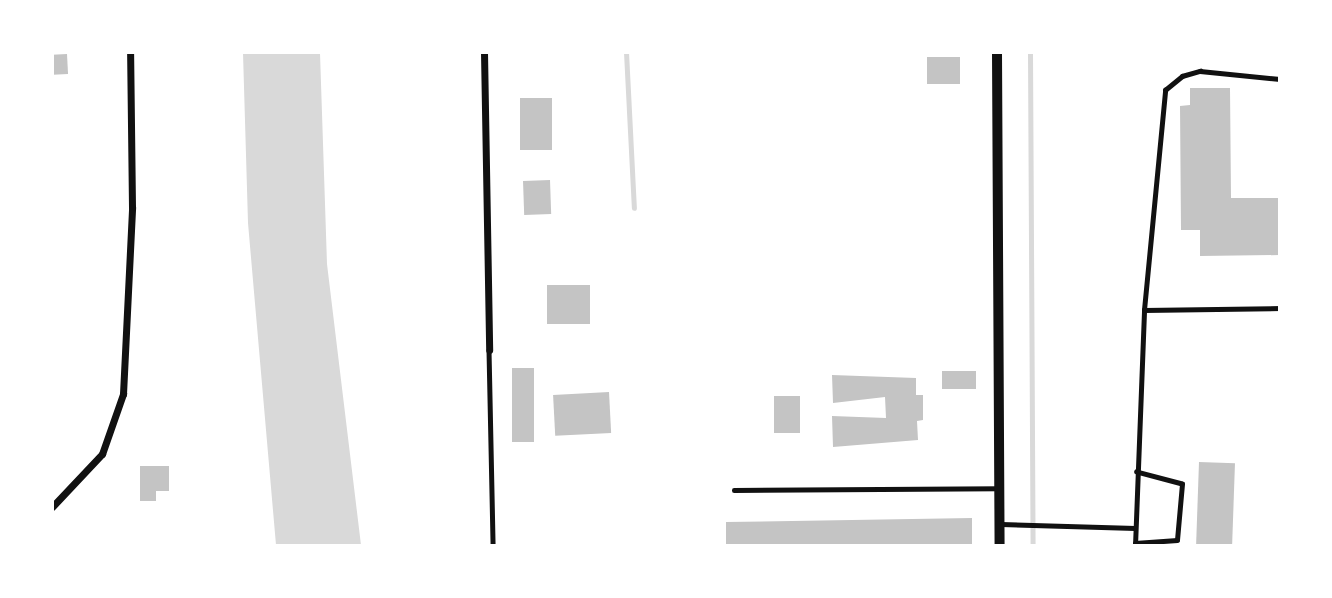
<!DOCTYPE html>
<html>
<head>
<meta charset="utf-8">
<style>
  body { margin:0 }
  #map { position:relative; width:1332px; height:598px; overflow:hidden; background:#fff; font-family:"Work Sans",sans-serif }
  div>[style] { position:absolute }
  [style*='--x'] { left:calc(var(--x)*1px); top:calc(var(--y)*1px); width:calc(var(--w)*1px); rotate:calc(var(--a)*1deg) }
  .water>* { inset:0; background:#d9d9d9 }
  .stream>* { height:5px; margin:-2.5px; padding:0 2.5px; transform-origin:2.5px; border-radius:2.5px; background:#d9d9d9 }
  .building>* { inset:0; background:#c4c4c4; transform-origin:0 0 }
  .service>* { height:4.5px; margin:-2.25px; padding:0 2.25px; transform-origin:2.25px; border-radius:2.25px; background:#111 }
  .minor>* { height:7px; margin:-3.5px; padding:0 3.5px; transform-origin:3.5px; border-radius:3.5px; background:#111 }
  .tertiary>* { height:10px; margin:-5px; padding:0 5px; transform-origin:5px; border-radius:5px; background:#111 }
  span { translate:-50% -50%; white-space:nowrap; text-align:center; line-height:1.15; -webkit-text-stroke:5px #fff; paint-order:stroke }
  .frame { position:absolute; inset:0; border:54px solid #fff; pointer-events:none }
</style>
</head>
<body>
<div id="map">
  <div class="water">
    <i style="clip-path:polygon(243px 53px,320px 53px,327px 264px,361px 545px,276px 545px,248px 223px)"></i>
  </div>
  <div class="stream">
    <i style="--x:626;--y:52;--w:156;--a:87.1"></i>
    <i style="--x:1030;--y:52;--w:494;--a:89.7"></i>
  </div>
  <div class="building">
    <i style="left:67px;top:54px;width:20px;height:15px;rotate:87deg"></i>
    <i style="left:927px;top:57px;width:33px;height:27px"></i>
    <i style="clip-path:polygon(1190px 88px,1230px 88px,1231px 198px,1278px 198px,1280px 255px,1200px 256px,1200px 230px,1181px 230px,1180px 106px,1190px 105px)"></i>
    <i style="left:520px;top:98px;width:32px;height:52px"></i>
    <i style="left:550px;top:180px;width:34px;height:27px;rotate:88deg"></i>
    <i style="left:547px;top:285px;width:43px;height:39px"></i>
    <i style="left:512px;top:368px;width:22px;height:74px"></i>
    <i style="left:942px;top:371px;width:34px;height:18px"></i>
    <i style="clip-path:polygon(832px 375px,916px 378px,916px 395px,923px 395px,923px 420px,917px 421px,918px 440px,833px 447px,832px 416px,886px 418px,885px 397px,833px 403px)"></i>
    <i style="left:609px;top:392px;width:41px;height:56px;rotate:87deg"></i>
    <i style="left:774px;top:396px;width:26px;height:37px"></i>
    <i style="left:1199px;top:462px;width:36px;height:83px;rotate:2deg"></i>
    <i style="clip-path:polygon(140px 466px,169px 466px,169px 491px,156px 491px,156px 501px,140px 501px)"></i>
    <i style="clip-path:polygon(972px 518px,972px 545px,726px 545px,726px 522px)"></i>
  </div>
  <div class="service">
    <i style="--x:1144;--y:310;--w:136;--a:-0.8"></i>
    <i style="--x:489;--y:350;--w:196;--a:88.8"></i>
    <i style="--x:734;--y:490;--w:265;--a:-0.4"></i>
    <i style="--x:1001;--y:524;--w:134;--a:1.7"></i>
    <i style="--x:1135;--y:543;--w:42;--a:-4.1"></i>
    <i style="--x:1177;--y:540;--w:56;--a:-84.9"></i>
    <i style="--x:1182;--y:484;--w:47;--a:-165.1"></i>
    <i style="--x:1135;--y:546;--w:236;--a:-87.8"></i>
    <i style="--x:1144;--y:310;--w:221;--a:-84.5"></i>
    <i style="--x:1165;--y:90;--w:22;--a:-39"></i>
    <i style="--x:1182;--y:76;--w:19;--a:-16"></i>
    <i style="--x:1200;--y:71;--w:80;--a:5.7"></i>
  </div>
  <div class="minor">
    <i style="--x:484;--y:52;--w:298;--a:89"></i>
    <i style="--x:52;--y:507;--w:73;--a:-46.7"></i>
    <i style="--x:102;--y:454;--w:64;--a:-70.7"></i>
    <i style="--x:123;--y:394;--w:187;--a:-87.2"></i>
    <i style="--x:132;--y:207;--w:155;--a:-90.7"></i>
  </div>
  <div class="tertiary">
    <i style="--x:997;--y:52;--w:494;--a:89.7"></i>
  </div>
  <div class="frame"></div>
</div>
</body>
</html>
